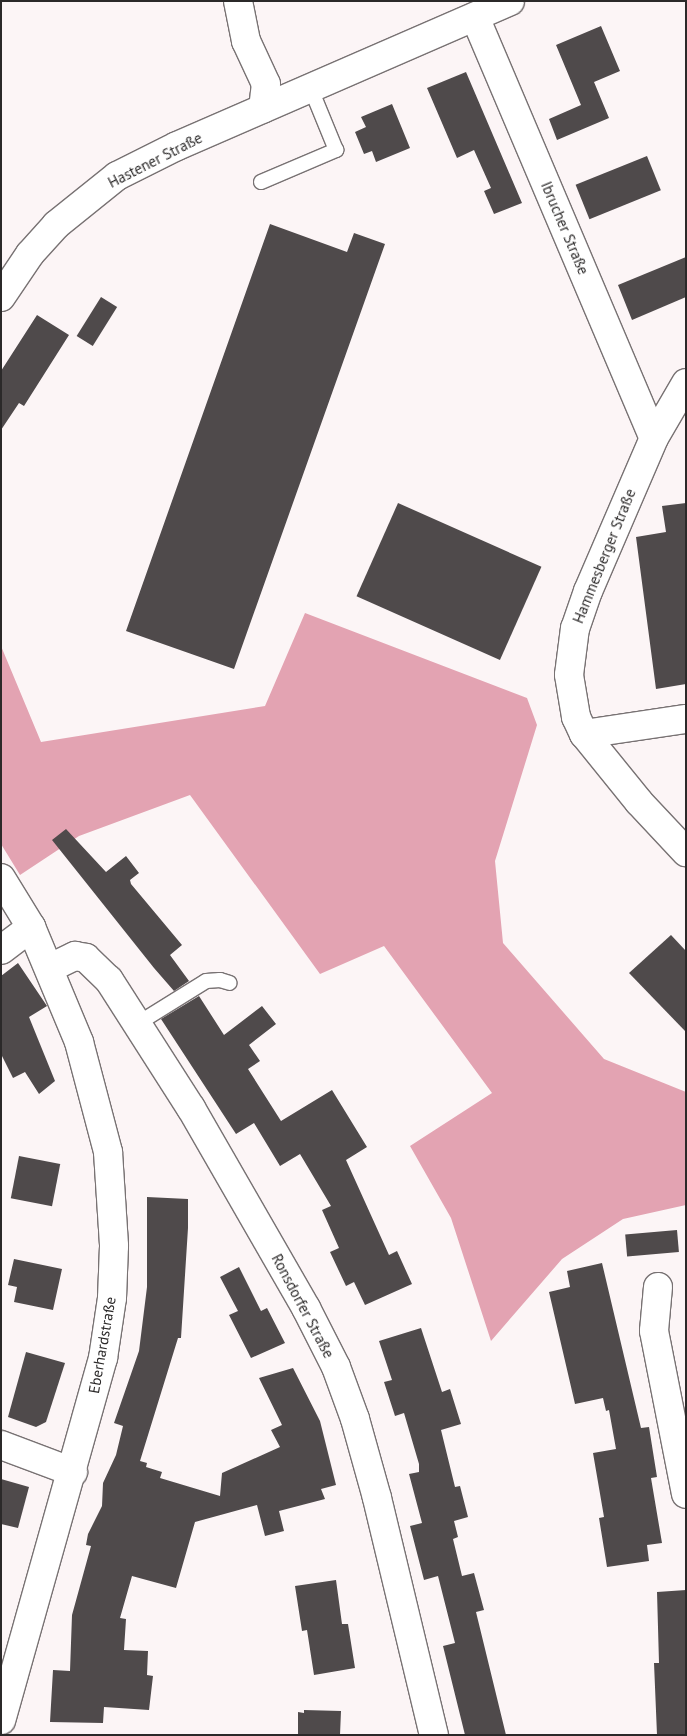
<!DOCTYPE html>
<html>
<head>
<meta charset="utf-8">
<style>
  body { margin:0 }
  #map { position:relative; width:687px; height:1736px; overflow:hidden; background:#fcf5f6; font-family:"PT Sans",sans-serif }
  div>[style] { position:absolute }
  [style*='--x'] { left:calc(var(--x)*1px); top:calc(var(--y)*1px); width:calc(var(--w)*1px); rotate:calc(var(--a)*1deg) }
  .forest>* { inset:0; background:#e3a3b2 }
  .building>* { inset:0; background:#4f4a4b; transform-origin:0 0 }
  .roads { filter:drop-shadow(1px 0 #787273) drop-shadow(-1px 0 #787273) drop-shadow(0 1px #787273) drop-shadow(0 -1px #787273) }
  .service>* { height:14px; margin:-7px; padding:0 7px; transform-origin:7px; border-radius:7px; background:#fff }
  .minor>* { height:28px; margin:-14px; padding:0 14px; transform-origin:14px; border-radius:14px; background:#fff }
  .secondary>* { height:28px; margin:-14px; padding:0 14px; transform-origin:14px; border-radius:14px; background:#fff }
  span { translate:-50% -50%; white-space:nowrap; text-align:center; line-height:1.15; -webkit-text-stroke:5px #fff; paint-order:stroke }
  .street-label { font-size:15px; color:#2b2929 }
  .frame { position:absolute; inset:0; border:2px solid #2b2929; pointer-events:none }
</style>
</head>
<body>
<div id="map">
  <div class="forest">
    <i style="clip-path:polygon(305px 613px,527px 698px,537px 725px,495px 861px,503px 943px,604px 1059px,686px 1092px,686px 1205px,623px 1219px,562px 1259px,491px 1341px,451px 1218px,410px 1146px,492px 1093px,384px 946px,320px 974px,190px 795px,79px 836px,20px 875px,1px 844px,1px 646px,41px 742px,265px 706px)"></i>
  </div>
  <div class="building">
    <i style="clip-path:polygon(601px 26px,620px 71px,594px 82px,609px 118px,557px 140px,549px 119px,581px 105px,556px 45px)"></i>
    <i style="clip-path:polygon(466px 72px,522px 203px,494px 214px,484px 191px,491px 188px,474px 150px,457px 158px,427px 88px)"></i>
    <i style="clip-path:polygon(392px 104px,410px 148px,376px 162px,372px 151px,364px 154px,355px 132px,366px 127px,361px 117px)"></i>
    <i style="left:647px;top:156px;width:37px;height:77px;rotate:68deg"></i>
    <i style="clip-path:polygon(270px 224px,347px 252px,354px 233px,385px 244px,234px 669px,126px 631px)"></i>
    <i style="clip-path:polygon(686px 257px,686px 297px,632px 320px,618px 285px)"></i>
    <i style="left:101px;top:297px;width:19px;height:46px;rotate:32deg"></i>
    <i style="clip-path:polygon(37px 315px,69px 335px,24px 406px,19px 403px,1px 430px,1px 371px)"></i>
    <i style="left:398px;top:503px;width:157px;height:102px;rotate:24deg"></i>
    <i style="clip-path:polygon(686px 503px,686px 684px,656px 689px,636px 537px,666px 532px,662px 506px)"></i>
    <i style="clip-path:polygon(66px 829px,106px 872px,126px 856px,139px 873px,130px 880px,131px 884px,182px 945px,170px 955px,189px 981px,174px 991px,154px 968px,52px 840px)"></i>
    <i style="clip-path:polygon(671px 935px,686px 951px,686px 1032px,629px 973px)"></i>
    <i style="clip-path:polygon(18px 963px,47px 1006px,29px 1017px,55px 1081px,39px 1094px,25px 1072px,13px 1078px,1px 1054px,1px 976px)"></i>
    <i style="clip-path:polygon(199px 996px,224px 1035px,262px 1006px,276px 1024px,249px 1045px,260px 1061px,248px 1069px,281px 1121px,332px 1090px,367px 1147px,346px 1160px,389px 1255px,397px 1251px,412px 1284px,365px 1305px,354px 1282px,346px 1286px,330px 1252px,339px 1248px,322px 1210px,331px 1206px,300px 1154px,280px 1166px,254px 1123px,236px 1134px,161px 1019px)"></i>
    <i style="left:19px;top:1156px;width:42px;height:43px;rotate:11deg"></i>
    <i style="clip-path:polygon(147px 1197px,188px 1199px,188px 1228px,181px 1338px,178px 1338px,140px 1461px,147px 1463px,146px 1467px,162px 1472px,160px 1478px,220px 1496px,222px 1473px,280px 1447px,271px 1430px,282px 1425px,259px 1378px,293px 1368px,320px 1421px,336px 1485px,321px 1489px,325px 1499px,279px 1511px,284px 1531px,265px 1536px,257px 1505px,195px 1522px,176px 1588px,132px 1576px,120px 1618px,126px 1619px,124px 1650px,148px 1651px,147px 1675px,153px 1676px,149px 1710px,104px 1707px,103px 1723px,50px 1722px,53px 1670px,70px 1671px,72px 1615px,91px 1546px,86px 1545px,88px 1534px,102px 1506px,103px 1483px,116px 1455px,123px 1426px,114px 1423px,139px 1351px,147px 1287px)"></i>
    <i style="left:677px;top:1230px;width:22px;height:52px;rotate:85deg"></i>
    <i style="clip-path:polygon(14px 1259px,62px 1269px,53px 1310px,14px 1302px,17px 1287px,8px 1285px)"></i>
    <i style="clip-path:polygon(602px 1263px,641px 1428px,649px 1427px,657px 1477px,651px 1478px,662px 1543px,647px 1545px,649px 1561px,607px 1567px,599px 1518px,604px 1517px,593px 1453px,616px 1449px,609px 1410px,606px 1411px,603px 1398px,575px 1404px,549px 1292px,570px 1287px,567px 1271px)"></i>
    <i style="clip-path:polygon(239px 1267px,261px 1311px,267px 1308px,285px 1343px,251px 1358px,229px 1315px,238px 1311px,220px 1277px)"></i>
    <i style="clip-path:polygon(421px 1328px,442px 1392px,450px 1389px,461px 1424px,441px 1430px,455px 1487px,460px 1486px,468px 1517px,454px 1521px,458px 1537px,453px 1539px,462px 1576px,474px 1573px,484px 1610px,476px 1612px,506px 1735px,465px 1735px,443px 1646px,455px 1643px,438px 1576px,424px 1580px,410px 1526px,422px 1523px,409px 1474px,419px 1472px,419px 1464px,404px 1413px,395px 1416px,384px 1382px,392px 1380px,379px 1341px)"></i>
    <i style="clip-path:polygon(26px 1352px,65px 1363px,46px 1422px,36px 1427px,8px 1417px)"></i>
    <i style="clip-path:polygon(1px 1479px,29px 1487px,18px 1528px,1px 1524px)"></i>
    <i style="clip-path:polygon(336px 1580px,342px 1624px,348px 1624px,355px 1668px,314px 1675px,307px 1630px,302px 1631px,295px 1586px)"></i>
    <i style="clip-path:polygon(686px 1590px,686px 1735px,657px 1735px,654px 1663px,659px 1663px,657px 1592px)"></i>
    <i style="clip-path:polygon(304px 1710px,341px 1711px,340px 1735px,298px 1735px,298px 1712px,304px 1713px)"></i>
  </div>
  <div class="roads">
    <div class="service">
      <i style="--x:261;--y:182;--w:82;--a:-23.1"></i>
      <i style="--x:336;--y:150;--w:66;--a:-112.3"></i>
      <i style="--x:137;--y:1024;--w:81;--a:-31.9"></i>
      <i style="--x:206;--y:981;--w:14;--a:-4"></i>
      <i style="--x:220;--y:980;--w:10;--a:17"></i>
    </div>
    <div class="minor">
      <i style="--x:238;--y:1;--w:41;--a:78.7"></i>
      <i style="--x:246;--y:41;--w:47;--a:65.1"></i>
      <i style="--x:266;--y:84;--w:25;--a:97"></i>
      <i style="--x:475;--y:17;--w:457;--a:67"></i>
      <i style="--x:686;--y:383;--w:64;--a:120.2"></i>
      <i style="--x:654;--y:438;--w:167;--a:113.3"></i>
      <i style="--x:588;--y:591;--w:39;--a:109"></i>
      <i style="--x:575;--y:628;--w:47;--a:97.3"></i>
      <i style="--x:569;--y:675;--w:43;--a:80.5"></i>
      <i style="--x:576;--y:717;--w:19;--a:65"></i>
      <i style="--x:584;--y:734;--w:87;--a:51"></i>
      <i style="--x:639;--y:802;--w:69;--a:46.8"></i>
      <i style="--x:584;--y:734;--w:103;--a:-8.4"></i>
      <i style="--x:1;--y:950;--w:38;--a:-37"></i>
      <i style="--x:658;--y:1287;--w:44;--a:95.2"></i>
      <i style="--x:654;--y:1331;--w:166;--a:78.9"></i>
      <i style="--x:1;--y:1445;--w:77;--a:20.6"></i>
    </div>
    <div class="secondary">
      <i style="--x:1;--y:297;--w:52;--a:-56"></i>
      <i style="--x:30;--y:254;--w:39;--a:-48"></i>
      <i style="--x:56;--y:225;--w:78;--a:-38.8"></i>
      <i style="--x:117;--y:176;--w:67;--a:-26.6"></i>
      <i style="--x:177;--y:146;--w:363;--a:-23.5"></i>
      <i style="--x:1;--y:878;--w:57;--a:58.5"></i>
      <i style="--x:31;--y:927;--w:125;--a:67.3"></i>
      <i style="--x:79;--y:1042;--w:114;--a:75.2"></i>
      <i style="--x:108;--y:1152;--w:94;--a:86.3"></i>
      <i style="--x:114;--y:1246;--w:52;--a:92.2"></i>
      <i style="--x:112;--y:1298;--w:61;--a:98.5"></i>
      <i style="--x:103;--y:1358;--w:376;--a:105.7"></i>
      <i style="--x:50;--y:968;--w:28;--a:-26"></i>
      <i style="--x:75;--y:956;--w:11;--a:10"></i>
      <i style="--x:86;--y:958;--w:32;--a:44"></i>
      <i style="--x:109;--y:980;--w:152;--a:57.4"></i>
      <i style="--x:191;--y:1108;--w:231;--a:60.1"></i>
      <i style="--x:306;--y:1308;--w:66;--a:63"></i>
      <i style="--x:336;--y:1367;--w:55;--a:69.9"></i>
      <i style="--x:355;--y:1419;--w:82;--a:74.4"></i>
      <i style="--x:377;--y:1498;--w:244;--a:76.5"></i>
    </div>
  </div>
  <div class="street-label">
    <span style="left:155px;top:160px;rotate:-27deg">Hastener Straße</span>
    <span style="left:565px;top:228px;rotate:67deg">Ibrucher Straße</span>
    <span style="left:604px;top:556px;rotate:-68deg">Hammesberger Straße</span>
    <span style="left:303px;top:1306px;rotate:62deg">Ronsdorfer Straße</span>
    <span style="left:102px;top:1345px;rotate:-80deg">Eberhardstraße</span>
  </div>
  <div class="frame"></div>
</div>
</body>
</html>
